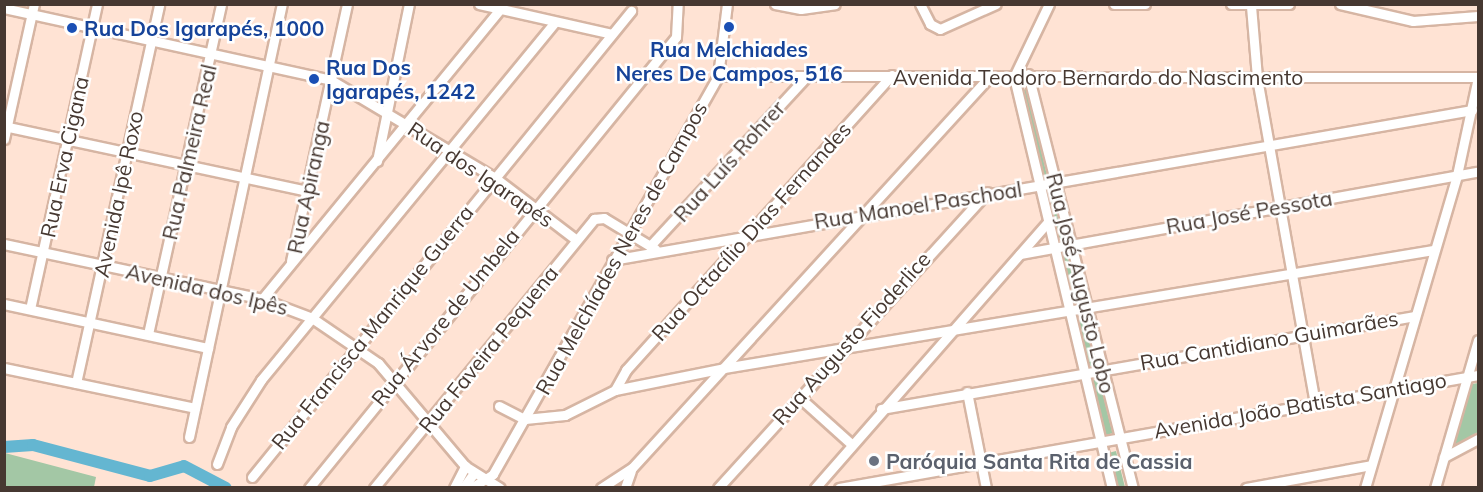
<!DOCTYPE html>
<html>
<head>
<meta charset="utf-8">
<style>
  body { margin:0 }
  #map { position:relative; width:1483px; height:492px; overflow:hidden; background:#ffe3d4; font-family:Mulish,sans-serif }
  div>[style] { position:absolute }
  [style*='--x'] { left:calc(var(--x)*1px); top:calc(var(--y)*1px); width:calc(var(--w)*1px); rotate:calc(var(--a)*1deg) }
  .green>* { inset:0; background:#a3c7a5; transform-origin:0 0 }
  .river>* { height:12px; margin:-6px; padding:0 6px; transform-origin:6px; border-radius:6px; background:#64b6d1 }
  .roads { filter:drop-shadow(2px 0 #d6b5a3) drop-shadow(-2px 0 #d6b5a3) drop-shadow(0 2px #d6b5a3) drop-shadow(0 -2px #d6b5a3) }
  .minor>* { height:9px; margin:-4.5px; padding:0 4.5px; transform-origin:4.5px; border-radius:4.5px; background:#fff }
  .dots>* { width:16px; height:16px; translate:-50% -50%; box-sizing:border-box; border:3px solid #fff; border-radius:50% }
  span { translate:-50% -50%; white-space:nowrap; text-align:center; line-height:1.15; -webkit-text-stroke:5px #fff; paint-order:stroke }
  .transit-label { font-size:21px; color:#164399; font-weight:700 }
  .left { translate:0 -50%; text-align:left }
  .street-label { font-size:21px; color:#463831 }
  .worship-label { font-size:21px; color:#5b616d; font-weight:700 }
  .frame { position:absolute; inset:0; border:6px solid #463831; pointer-events:none }
</style>
</head>
<body>
<div id="map">
  <div class="green">
    <i style="left:1027px;top:89px;width:90px;height:9px;rotate:77deg"></i>
    <i style="clip-path:polygon(1051px 188px,1064px 240px,1054px 240px,1043px 190px)"></i>
    <i style="clip-path:polygon(1060px 251px,1067px 253px,1080px 306px,1070px 306px)"></i>
    <i style="left:1085px;top:319px;width:48px;height:10px;rotate:77deg"></i>
    <i style="left:1099px;top:379px;width:56px;height:8px;rotate:76deg"></i>
    <i style="clip-path:polygon(1478px 383px,1478px 432px,1454px 447px,1472px 384px)"></i>
    <i style="left:1116px;top:451px;width:37px;height:9px;rotate:76deg"></i>
    <i style="clip-path:polygon(5px 453px,96px 477px,94px 487px,5px 487px)"></i>
  </div>
  <div class="river">
    <i style="--x:4;--y:447;--w:29;--a:-4"></i>
    <i style="--x:33;--y:445;--w:121;--a:14.8"></i>
    <i style="--x:150;--y:476;--w:35;--a:-16"></i>
    <i style="--x:184;--y:466;--w:47;--a:27.6"></i>
  </div>
  <div class="roads">
    <div class="minor">
      <i style="--x:479;--y:4;--w:136;--a:12.7"></i>
      <i style="--x:775;--y:4;--w:26;--a:11"></i>
      <i style="--x:801;--y:9;--w:34;--a:-8"></i>
      <i style="--x:920;--y:4;--w:22;--a:63"></i>
      <i style="--x:930;--y:24;--w:11;--a:27"></i>
      <i style="--x:940;--y:29;--w:61;--a:-24.1"></i>
      <i style="--x:1049;--y:4;--w:81;--a:115.6"></i>
      <i style="--x:1014;--y:77;--w:423;--a:76.6"></i>
      <i style="--x:1114;--y:4;--w:31;--a:0"></i>
      <i style="--x:1231;--y:4;--w:58;--a:0"></i>
      <i style="--x:1340;--y:4;--w:75;--a:13.1"></i>
      <i style="--x:1413;--y:21;--w:65;--a:-4.4"></i>
      <i style="--x:1251;--y:6;--w:72;--a:85.2"></i>
      <i style="--x:1257;--y:78;--w:330;--a:79.9"></i>
      <i style="--x:4;--y:8;--w:335;--a:12.4"></i>
      <i style="--x:331;--y:80;--w:190;--a:30.8"></i>
      <i style="--x:494;--y:177;--w:102;--a:37.4"></i>
      <i style="--x:1028;--y:74;--w:427;--a:75.8"></i>
      <i style="--x:718;--y:76;--w:760;--a:0.08"></i>
      <i style="--x:4;--y:126;--w:309;--a:12.1"></i>
      <i style="--x:4;--y:139;--w:138;--a:-77.5"></i>
      <i style="--x:377;--y:161;--w:160;--a:-78.5"></i>
      <i style="--x:4;--y:244;--w:264;--a:12"></i>
      <i style="--x:262;--y:299;--w:53;--a:20.8"></i>
      <i style="--x:312;--y:318;--w:80;--a:34.3"></i>
      <i style="--x:378;--y:363;--w:135;--a:49.8"></i>
      <i style="--x:465;--y:466;--w:41;--a:32.2"></i>
      <i style="--x:650;--y:246;--w:231;--a:-47.3"></i>
      <i style="--x:1020;--y:254;--w:465;--a:-10.2"></i>
      <i style="--x:612;--y:260;--w:873;--a:-9.89"></i>
      <i style="--x:291;--y:261;--w:263;--a:-77.7"></i>
      <i style="--x:262;--y:299;--w:375;--a:-50.6"></i>
      <i style="--x:4;--y:304;--w:209;--a:12.2"></i>
      <i style="--x:30;--y:309;--w:312;--a:-77.6"></i>
      <i style="--x:148;--y:334;--w:338;--a:-77.5"></i>
      <i style="--x:4;--y:368;--w:195;--a:11.8"></i>
      <i style="--x:76;--y:383;--w:388;--a:-77.6"></i>
      <i style="--x:615;--y:390;--w:23;--a:-61"></i>
      <i style="--x:626;--y:370;--w:397;--a:-48"></i>
      <i style="--x:967;--y:392;--w:98;--a:78.8"></i>
      <i style="--x:799;--y:397;--w:69;--a:42"></i>
      <i style="--x:499;--y:406;--w:29;--a:27"></i>
      <i style="--x:525;--y:419;--w:40;--a:-5.7"></i>
      <i style="--x:565;--y:415;--w:56;--a:-26.6"></i>
      <i style="--x:615;--y:390;--w:111;--a:-11.4"></i>
      <i style="--x:724;--y:368;--w:719;--a:-9.45"></i>
      <i style="--x:881;--y:409;--w:542;--a:-9.88"></i>
      <i style="--x:189;--y:437;--w:443;--a:-77.9"></i>
      <i style="--x:1444;--y:457;--w:38;--a:-28"></i>
      <i style="--x:217;--y:464;--w:40;--a:-69"></i>
      <i style="--x:231;--y:427;--w:56;--a:-57.4"></i>
      <i style="--x:261;--y:380;--w:463;--a:-50.6"></i>
      <i style="--x:252;--y:477;--w:601;--a:-50.88"></i>
      <i style="--x:309;--y:488;--w:581;--a:-50.86"></i>
      <i style="--x:676;--y:37;--w:33;--a:-87"></i>
      <i style="--x:374;--y:488;--w:348;--a:-50.7"></i>
      <i style="--x:594;--y:219;--w:10;--a:-6"></i>
      <i style="--x:604;--y:218;--w:60;--a:31.3"></i>
      <i style="--x:454;--y:488;--w:25;--a:-63"></i>
      <i style="--x:463;--y:488;--w:19;--a:-54"></i>
      <i style="--x:471;--y:488;--w:26;--a:-32"></i>
      <i style="--x:493;--y:474;--w:457;--a:-60.5"></i>
      <i style="--x:718;--y:76;--w:73;--a:-82.9"></i>
      <i style="--x:601;--y:488;--w:37;--a:-33"></i>
      <i style="--x:632;--y:468;--w:529;--a:-47.6"></i>
      <i style="--x:625;--y:488;--w:18;--a:-71"></i>
      <i style="--x:718;--y:488;--w:400;--a:-47.7"></i>
      <i style="--x:815;--y:488;--w:352;--a:-48.8"></i>
      <i style="--x:839;--y:488;--w:649;--a:-10.03"></i>
      <i style="--x:1246;--y:488;--w:127;--a:-10.4"></i>
      <i style="--x:1365;--y:488;--w:326;--a:-73.6"></i>
      <i style="--x:1457;--y:175;--w:100;--a:-77.9"></i>
      <i style="--x:1435;--y:488;--w:154;--a:-73.8"></i>
    </div>
  </div>
  <div class="dots">
    <i style="left:729px;top:27px;background:#1a4fb4"></i>
    <i style="left:72px;top:28px;background:#1a4fb4"></i>
    <i style="left:314px;top:79px;background:#1a4fb4"></i>
    <i style="left:874px;top:461px;background:#6b7280"></i>
  </div>
  <div class="transit-label">
    <span class="left" style="left:84px;top:28px">Rua Dos Igarapés, 1000</span>
    <span style="left:729px;top:61px">Rua Melchiades<br>Neres De Campos, 516</span>
    <span class="left" style="left:326px;top:79px">Rua Dos<br>Igarapés, 1242</span>
  </div>
  <div class="street-label">
    <span style="left:1098px;top:77px">Avenida Teodoro Bernardo do Nascimento</span>
    <span style="left:189px;top:152px;rotate:-77deg">Rua Palmeira Real</span>
    <span style="left:64px;top:157px;rotate:-78deg">Rua Erva Cigana</span>
    <span style="left:729px;top:161px;rotate:-48deg">Rua Luís Rohrer</span>
    <span style="left:481px;top:174px;rotate:34deg">Rua dos Igarapés</span>
    <span style="left:308px;top:187px;rotate:-78deg">Rua Apiranga</span>
    <span style="left:118px;top:194px;rotate:-78deg">Avenida Ipê Roxo</span>
    <span style="left:918px;top:205px;rotate:-9deg">Rua Manoel Paschoal</span>
    <span style="left:1249px;top:212px;rotate:-10deg">Rua José Pessota</span>
    <span style="left:751px;top:231px;rotate:-48deg">Rua Octacílio Dias Fernandes</span>
    <span style="left:621px;top:248px;rotate:-61deg">Rua Melchíades Neres de Campos</span>
    <span style="left:1081px;top:283px;rotate:76deg">Rua José Augusto Lobo</span>
    <span style="left:207px;top:289px;rotate:13deg">Avenida dos Ipês</span>
    <span style="left:445px;top:317px;rotate:-51deg">Rua Árvore de Umbela</span>
    <span style="left:372px;top:327px;rotate:-51deg">Rua Francisca Manrique Guerra</span>
    <span style="left:851px;top:338px;rotate:-48deg">Rua Augusto Fioderlice</span>
    <span style="left:1269px;top:340px;rotate:-10deg">Rua Cantidiano Guimarães</span>
    <span style="left:488px;top:349px;rotate:-51deg">Rua Faveira Pequena</span>
    <span style="left:1300px;top:405px;rotate:-10deg">Avenida João Batista Santiago</span>
  </div>
  <div class="worship-label">
    <span class="left" style="left:886px;top:461px">Paróquia Santa Rita de Cassia</span>
  </div>
  <div class="frame"></div>
</div>
</body>
</html>
